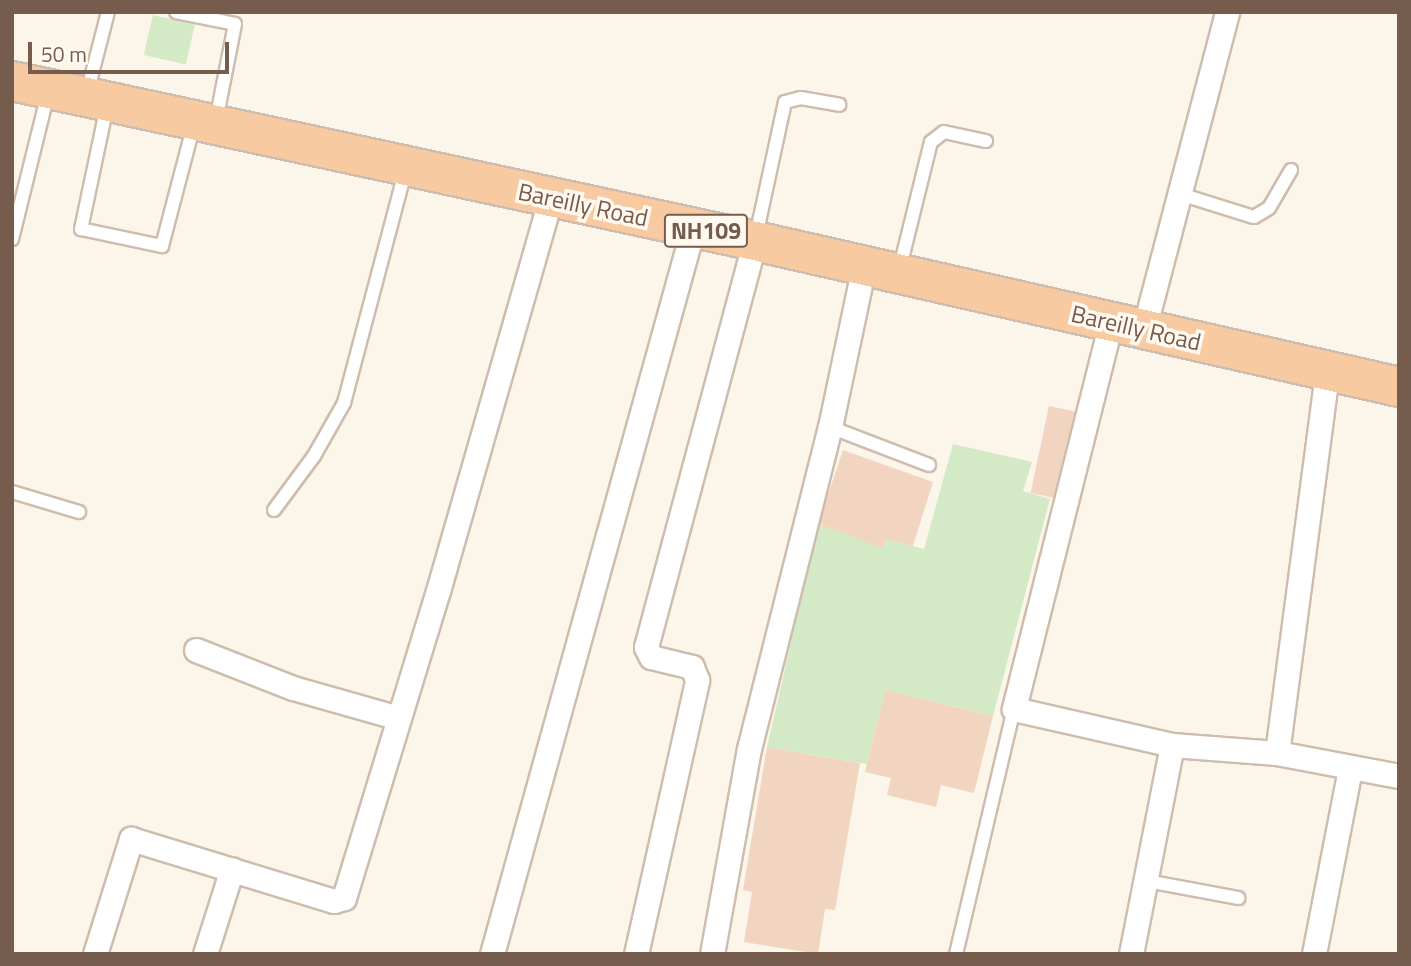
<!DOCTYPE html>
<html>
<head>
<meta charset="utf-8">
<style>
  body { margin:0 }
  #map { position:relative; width:1411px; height:966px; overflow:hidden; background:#fcf5e9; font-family:"Titillium Web",sans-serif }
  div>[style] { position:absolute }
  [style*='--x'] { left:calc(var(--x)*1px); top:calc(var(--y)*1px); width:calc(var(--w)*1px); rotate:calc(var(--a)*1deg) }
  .green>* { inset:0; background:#d4eac7; transform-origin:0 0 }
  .building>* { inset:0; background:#f1d5c1; transform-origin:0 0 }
  .roads { filter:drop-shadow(2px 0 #cebdae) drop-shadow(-2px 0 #cebdae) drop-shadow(0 2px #cebdae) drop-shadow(0 -2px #cebdae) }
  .service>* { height:12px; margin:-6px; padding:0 6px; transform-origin:6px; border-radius:6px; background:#fff }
  .minor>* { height:23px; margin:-11.5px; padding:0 11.5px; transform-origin:11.5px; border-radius:11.5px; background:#fff }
  .trunk>* { height:38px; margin:-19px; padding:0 19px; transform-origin:19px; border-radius:19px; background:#f7caa2 }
  span { translate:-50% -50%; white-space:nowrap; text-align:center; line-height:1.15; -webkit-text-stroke:7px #fff9ef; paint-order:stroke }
  .shield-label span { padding:2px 5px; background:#fff9ef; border:2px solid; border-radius:5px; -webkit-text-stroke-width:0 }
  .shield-label { font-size:23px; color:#765c4c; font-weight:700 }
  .street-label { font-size:24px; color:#765c4c }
  .frame { position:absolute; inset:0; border:14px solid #765c4c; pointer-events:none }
  .scale { position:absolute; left:28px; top:42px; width:201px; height:32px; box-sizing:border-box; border:4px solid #765c4c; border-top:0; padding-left:9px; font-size:21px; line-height:24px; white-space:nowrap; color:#765c4c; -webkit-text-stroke:5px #fff9ef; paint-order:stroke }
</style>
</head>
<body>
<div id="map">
  <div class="green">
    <i style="left:153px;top:15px;width:43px;height:41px;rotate:13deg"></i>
    <i style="clip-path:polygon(953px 444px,1032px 462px,1023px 491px,1050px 499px,993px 716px,885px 690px,867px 764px,767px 747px,818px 524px,882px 547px,886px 539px,924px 549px)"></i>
  </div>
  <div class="building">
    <i style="left:1049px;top:406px;width:34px;height:89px;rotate:12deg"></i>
    <i style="clip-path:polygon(843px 450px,933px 482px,913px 546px,886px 539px,882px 548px,818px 524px)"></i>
    <i style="clip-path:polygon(885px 690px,993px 716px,974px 793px,941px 785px,936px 807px,887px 795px,891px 778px,865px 772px)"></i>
    <i style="clip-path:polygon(767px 747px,860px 763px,835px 910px,825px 909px,818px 954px,744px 942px,752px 892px,743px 890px)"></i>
  </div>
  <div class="roads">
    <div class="service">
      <i style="--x:176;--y:12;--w:60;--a:11.5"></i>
      <i style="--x:235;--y:24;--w:99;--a:101.1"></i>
      <i style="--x:87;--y:93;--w:84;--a:-75.5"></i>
      <i style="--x:107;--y:106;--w:126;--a:101.9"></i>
      <i style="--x:81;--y:229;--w:83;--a:11.9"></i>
      <i style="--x:162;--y:246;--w:126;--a:-75.3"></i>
      <i style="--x:1180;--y:194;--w:77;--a:17.3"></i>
      <i style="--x:1254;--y:217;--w:17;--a:-31"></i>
      <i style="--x:1269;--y:208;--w:44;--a:-59.9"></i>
      <i style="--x:756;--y:236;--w:137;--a:-77.8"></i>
      <i style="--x:785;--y:102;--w:16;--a:-14"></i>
      <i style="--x:801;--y:98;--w:39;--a:10"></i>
      <i style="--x:12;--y:239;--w:150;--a:-76.1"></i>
      <i style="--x:899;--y:271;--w:133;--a:-76.1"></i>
      <i style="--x:931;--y:142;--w:16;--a:-38"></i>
      <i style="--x:944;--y:132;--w:43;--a:12.1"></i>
      <i style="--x:830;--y:427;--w:106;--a:21"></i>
      <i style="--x:12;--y:492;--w:70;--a:16.6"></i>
      <i style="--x:274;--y:510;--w:67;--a:-53.5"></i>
      <i style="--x:314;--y:456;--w:61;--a:-60.5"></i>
      <i style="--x:344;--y:403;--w:242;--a:-75.2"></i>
      <i style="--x:1147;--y:881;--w:93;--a:10.6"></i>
      <i style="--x:956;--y:954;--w:252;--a:-76.7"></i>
    </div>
    <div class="minor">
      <i style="--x:1111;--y:322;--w:399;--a:104.1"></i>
      <i style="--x:1014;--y:709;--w:162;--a:12.8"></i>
      <i style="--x:1172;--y:745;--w:105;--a:4.4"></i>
      <i style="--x:1277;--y:753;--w:124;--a:10.7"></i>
      <i style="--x:1144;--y:329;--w:328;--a:-75.3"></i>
      <i style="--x:196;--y:650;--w:104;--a:21.4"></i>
      <i style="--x:293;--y:688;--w:110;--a:15.8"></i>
      <i style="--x:1277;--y:753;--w:384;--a:-82.5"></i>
      <i style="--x:95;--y:954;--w:121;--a:-72.6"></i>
      <i style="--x:131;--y:839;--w:212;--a:17"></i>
      <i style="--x:334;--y:901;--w:10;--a:-17"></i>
      <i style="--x:344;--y:898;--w:321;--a:-73"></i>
      <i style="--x:438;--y:591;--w:407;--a:-74"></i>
      <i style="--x:205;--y:954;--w:89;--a:-72.4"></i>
      <i style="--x:492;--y:954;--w:753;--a:-74.52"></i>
      <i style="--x:636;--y:954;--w:281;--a:-77.4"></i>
      <i style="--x:697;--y:680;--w:14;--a:-111"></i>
      <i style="--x:692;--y:667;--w:42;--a:-166.3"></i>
      <i style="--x:651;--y:657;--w:11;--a:-117"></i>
      <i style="--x:646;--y:647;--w:420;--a:-75"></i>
      <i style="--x:712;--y:954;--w:208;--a:-79.8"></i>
      <i style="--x:749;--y:749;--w:332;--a:-75.9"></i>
      <i style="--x:830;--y:427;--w:166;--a:-78.1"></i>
      <i style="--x:1131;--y:954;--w:213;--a:-78.9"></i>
      <i style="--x:1314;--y:954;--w:189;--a:-79"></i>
    </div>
    <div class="trunk">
      <i style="--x:12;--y:81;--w:760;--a:12.15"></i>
      <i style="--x:755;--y:241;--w:660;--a:12.77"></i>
    </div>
  </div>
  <div class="shield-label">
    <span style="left:706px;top:231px">NH109</span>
  </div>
  <div class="street-label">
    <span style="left:583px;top:205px;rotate:12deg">Bareilly Road</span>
    <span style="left:1136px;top:328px;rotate:13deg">Bareilly Road</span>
  </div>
  <div class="frame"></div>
  <div class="scale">50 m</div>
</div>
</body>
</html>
